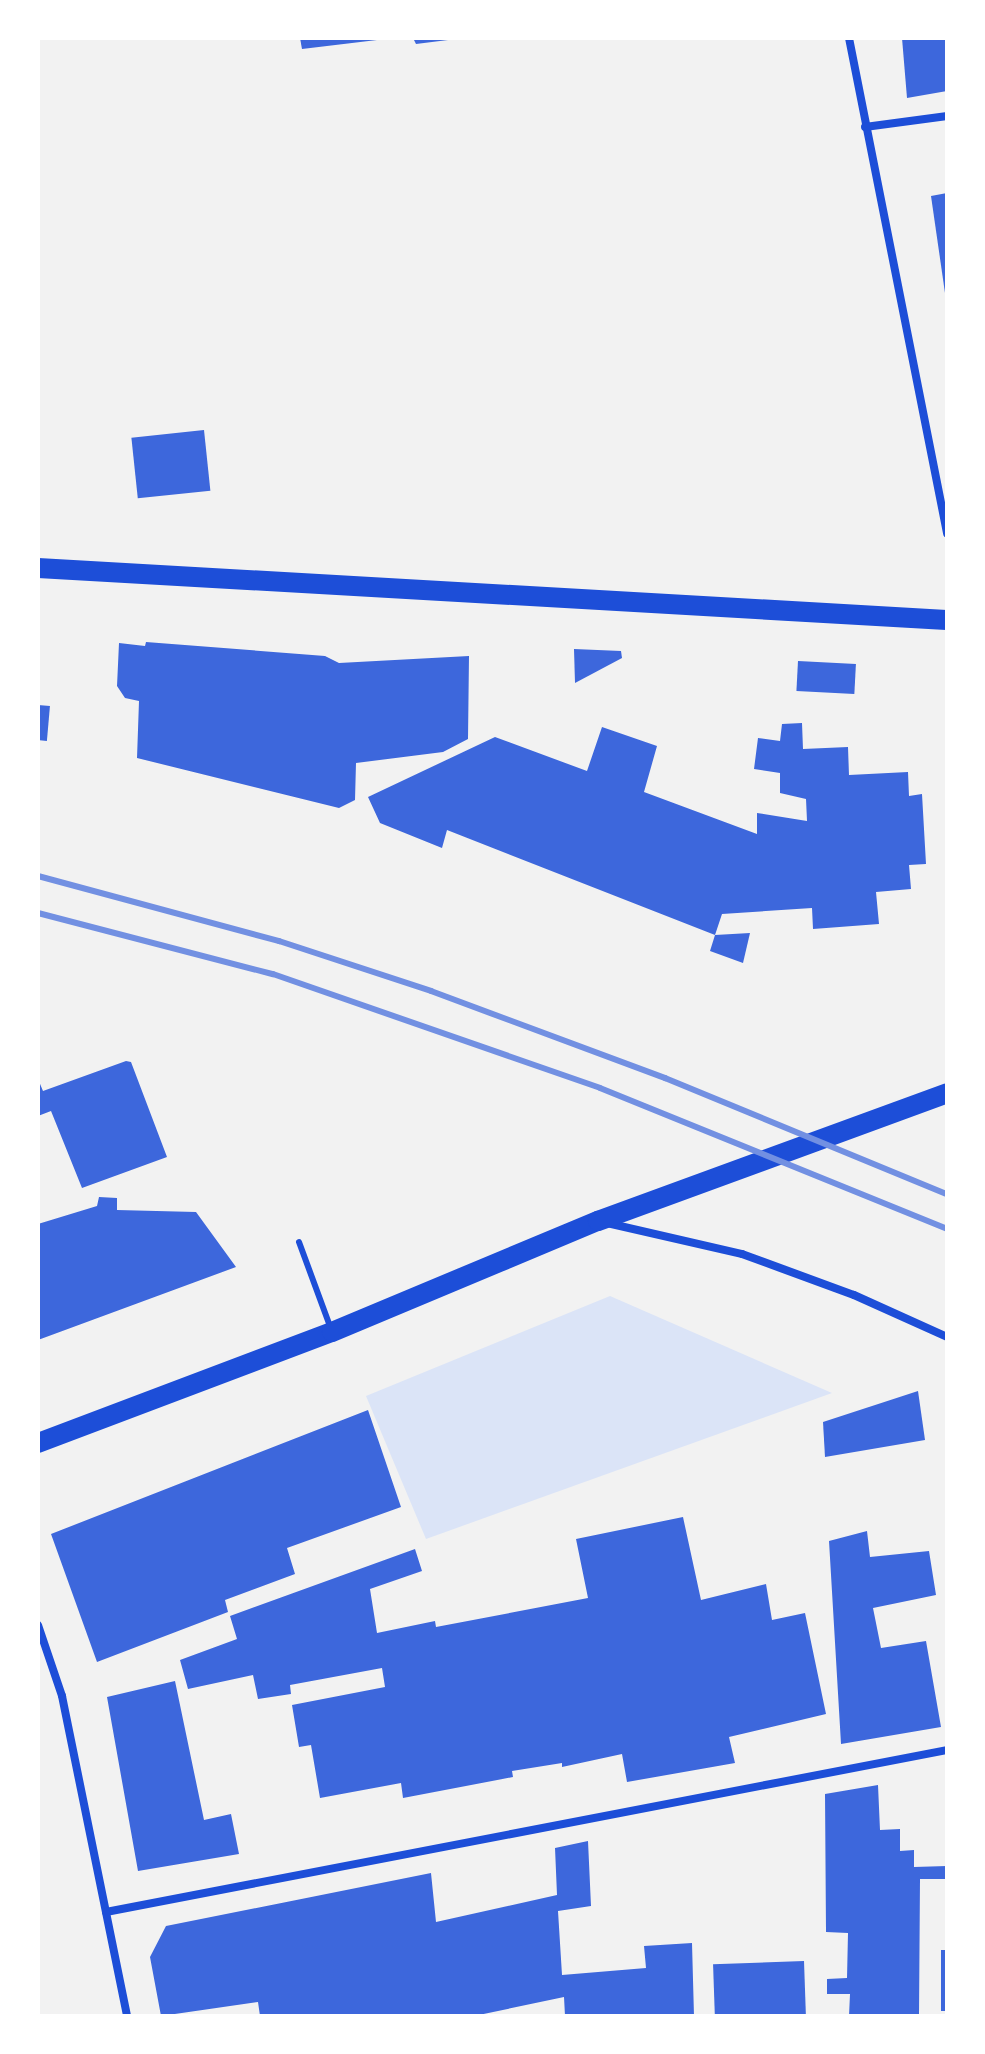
<!DOCTYPE html>
<html>
<head>
<meta charset="utf-8">
<style>
  body { margin:0 }
  #map { position:relative; width:985px; height:2054px; overflow:hidden; background:#f2f2f2; font-family:"PT Sans",sans-serif }
  div>[style] { position:absolute }
  [style*='--x'] { left:calc(var(--x)*1px); top:calc(var(--y)*1px); width:calc(var(--w)*1px); rotate:calc(var(--a)*1deg) }
  .green>* { inset:0; background:#dbe4f7 }
  .building>* { inset:0; background:#3d67dc; transform-origin:0 0 }
  .service>* { height:6px; margin:-3px; padding:0 3px; transform-origin:3px; border-radius:3px; background:#1d4ed8 }
  .minor>* { height:8px; margin:-4px; padding:0 4px; transform-origin:4px; border-radius:4px; background:#1d4ed8 }
  .primary>* { height:20px; margin:-10px; padding:0 10px; transform-origin:10px; border-radius:10px; background:#1d4ed8 }
  .rail>* { height:6px; margin:-3px; padding:0 3px; transform-origin:3px; border-radius:3px; background:#7290e2 }
  span { translate:-50% -50%; white-space:nowrap; text-align:center; line-height:1.15; -webkit-text-stroke:7px #fff; paint-order:stroke }
  .frame { position:absolute; inset:0; border:40px solid #fff; pointer-events:none }
</style>
</head>
<body>
<div id="map">
  <div class="green">
    <i style="clip-path:polygon(610px 1296px,832px 1393px,426px 1539px,366px 1396px)"></i>
  </div>
  <div class="building">
    <i style="clip-path:polygon(300px 38px,377px 38px,377px 40px,302px 49px)"></i>
    <i style="clip-path:polygon(413px 38px,448px 38px,448px 40px,416px 44px)"></i>
    <i style="clip-path:polygon(902px 38px,947px 38px,947px 91px,907px 98px)"></i>
    <i style="clip-path:polygon(947px 193px,947px 293px,945px 293px,931px 196px)"></i>
    <i style="left:204px;top:430px;width:61px;height:73px;rotate:84deg"></i>
    <i style="clip-path:polygon(146px 642px,325px 656px,339px 663px,469px 656px,468px 739px,443px 752px,356px 763px,355px 800px,339px 808px,137px 758px,139px 701px,125px 698px,117px 686px,119px 643px,145px 646px)"></i>
    <i style="clip-path:polygon(574px 649px,621px 651px,622px 658px,575px 683px)"></i>
    <i style="left:798px;top:661px;width:58px;height:30px;rotate:3deg"></i>
    <i style="left:38px;top:705px;width:12px;height:35px;rotate:5deg"></i>
    <i style="clip-path:polygon(802px 723px,803px 749px,848px 747px,849px 775px,908px 772px,909px 796px,922px 794px,926px 864px,909px 865px,911px 889px,876px 892px,879px 924px,813px 929px,812px 908px,722px 914px,715px 935px,447px 830px,442px 848px,380px 823px,368px 797px,495px 737px,587px 771px,602px 727px,657px 746px,644px 792px,757px 834px,757px 813px,807px 821px,806px 799px,780px 793px,780px 773px,754px 769px,758px 738px,780px 741px,782px 724px)"></i>
    <i style="clip-path:polygon(750px 933px,743px 963px,710px 951px,715px 935px)"></i>
    <i style="clip-path:polygon(126px 1061px,131px 1062px,167px 1157px,82px 1188px,51px 1111px,38px 1116px,38px 1079px,43px 1091px)"></i>
    <i style="clip-path:polygon(99px 1197px,117px 1198px,117px 1210px,196px 1212px,236px 1267px,38px 1340px,38px 1224px,97px 1206px)"></i>
    <i style="clip-path:polygon(918px 1391px,925px 1440px,825px 1457px,823px 1422px)"></i>
    <i style="clip-path:polygon(368px 1410px,401px 1507px,287px 1548px,295px 1574px,225px 1600px,228px 1612px,97px 1662px,51px 1534px)"></i>
    <i style="clip-path:polygon(683px 1517px,701px 1600px,766px 1584px,772px 1620px,805px 1613px,826px 1714px,729px 1737px,735px 1763px,627px 1782px,622px 1754px,562px 1767px,562px 1763px,512px 1771px,513px 1777px,403px 1798px,401px 1783px,320px 1798px,311px 1745px,299px 1747px,292px 1705px,385px 1687px,382px 1668px,290px 1685px,291px 1694px,258px 1699px,253px 1675px,188px 1689px,180px 1660px,237px 1639px,230px 1616px,415px 1549px,422px 1571px,370px 1589px,377px 1633px,435px 1621px,436px 1627px,588px 1598px,576px 1539px)"></i>
    <i style="clip-path:polygon(867px 1531px,870px 1557px,929px 1551px,936px 1595px,873px 1608px,881px 1648px,926px 1641px,941px 1727px,841px 1744px,829px 1541px)"></i>
    <i style="clip-path:polygon(175px 1681px,204px 1820px,231px 1814px,239px 1854px,138px 1871px,107px 1697px)"></i>
    <i style="clip-path:polygon(878px 1785px,880px 1830px,900px 1829px,900px 1851px,914px 1850px,914px 1867px,947px 1866px,947px 1879px,920px 1879px,919px 2016px,849px 2016px,850px 1994px,827px 1994px,827px 1979px,847px 1978px,848px 1933px,826px 1932px,825px 1794px)"></i>
    <i style="clip-path:polygon(588px 1841px,591px 1906px,558px 1911px,562px 1975px,646px 1968px,644px 1946px,692px 1943px,694px 2016px,565px 2016px,564px 1997px,474px 2016px,260px 2016px,258px 2002px,161px 2016px,150px 1957px,166px 1926px,431px 1873px,436px 1922px,557px 1895px,555px 1848px)"></i>
    <i style="left:941px;top:1950px;width:6px;height:61px"></i>
    <i style="left:804px;top:1961px;width:55px;height:91px;rotate:88deg"></i>
  </div>
  <div class="service">
    <i style="--x:299;--y:1242;--w:93;--a:69.8"></i>
  </div>
  <div class="minor">
    <i style="--x:849;--y:38;--w:505;--a:78.8"></i>
    <i style="--x:865;--y:127;--w:83;--a:-7.6"></i>
    <i style="--x:607;--y:1223;--w:139;--a:12.9"></i>
    <i style="--x:742;--y:1254;--w:119;--a:20.1"></i>
    <i style="--x:854;--y:1295;--w:102;--a:24.3"></i>
    <i style="--x:38;--y:1625;--w:75;--a:71.3"></i>
    <i style="--x:62;--y:1696;--w:327;--a:78.5"></i>
    <i style="--x:106;--y:1912;--w:856;--a:-10.9"></i>
  </div>
  <div class="primary">
    <i style="--x:38;--y:568;--w:910;--a:3.27"></i>
    <i style="--x:38;--y:1443;--w:314;--a:-20.7"></i>
    <i style="--x:332;--y:1332;--w:288;--a:-22.7"></i>
    <i style="--x:598;--y:1221;--w:372;--a:-20.1"></i>
  </div>
  <div class="rail">
    <i style="--x:38;--y:876;--w:250;--a:15.1"></i>
    <i style="--x:279;--y:941;--w:160;--a:18.2"></i>
    <i style="--x:431;--y:991;--w:250;--a:20.4"></i>
    <i style="--x:665;--y:1078;--w:305;--a:22.4"></i>
    <i style="--x:38;--y:913;--w:243;--a:14.6"></i>
    <i style="--x:273;--y:974;--w:346;--a:19.2"></i>
    <i style="--x:600;--y:1088;--w:375;--a:22.1"></i>
  </div>
  <div class="frame"></div>
</div>
</body>
</html>
